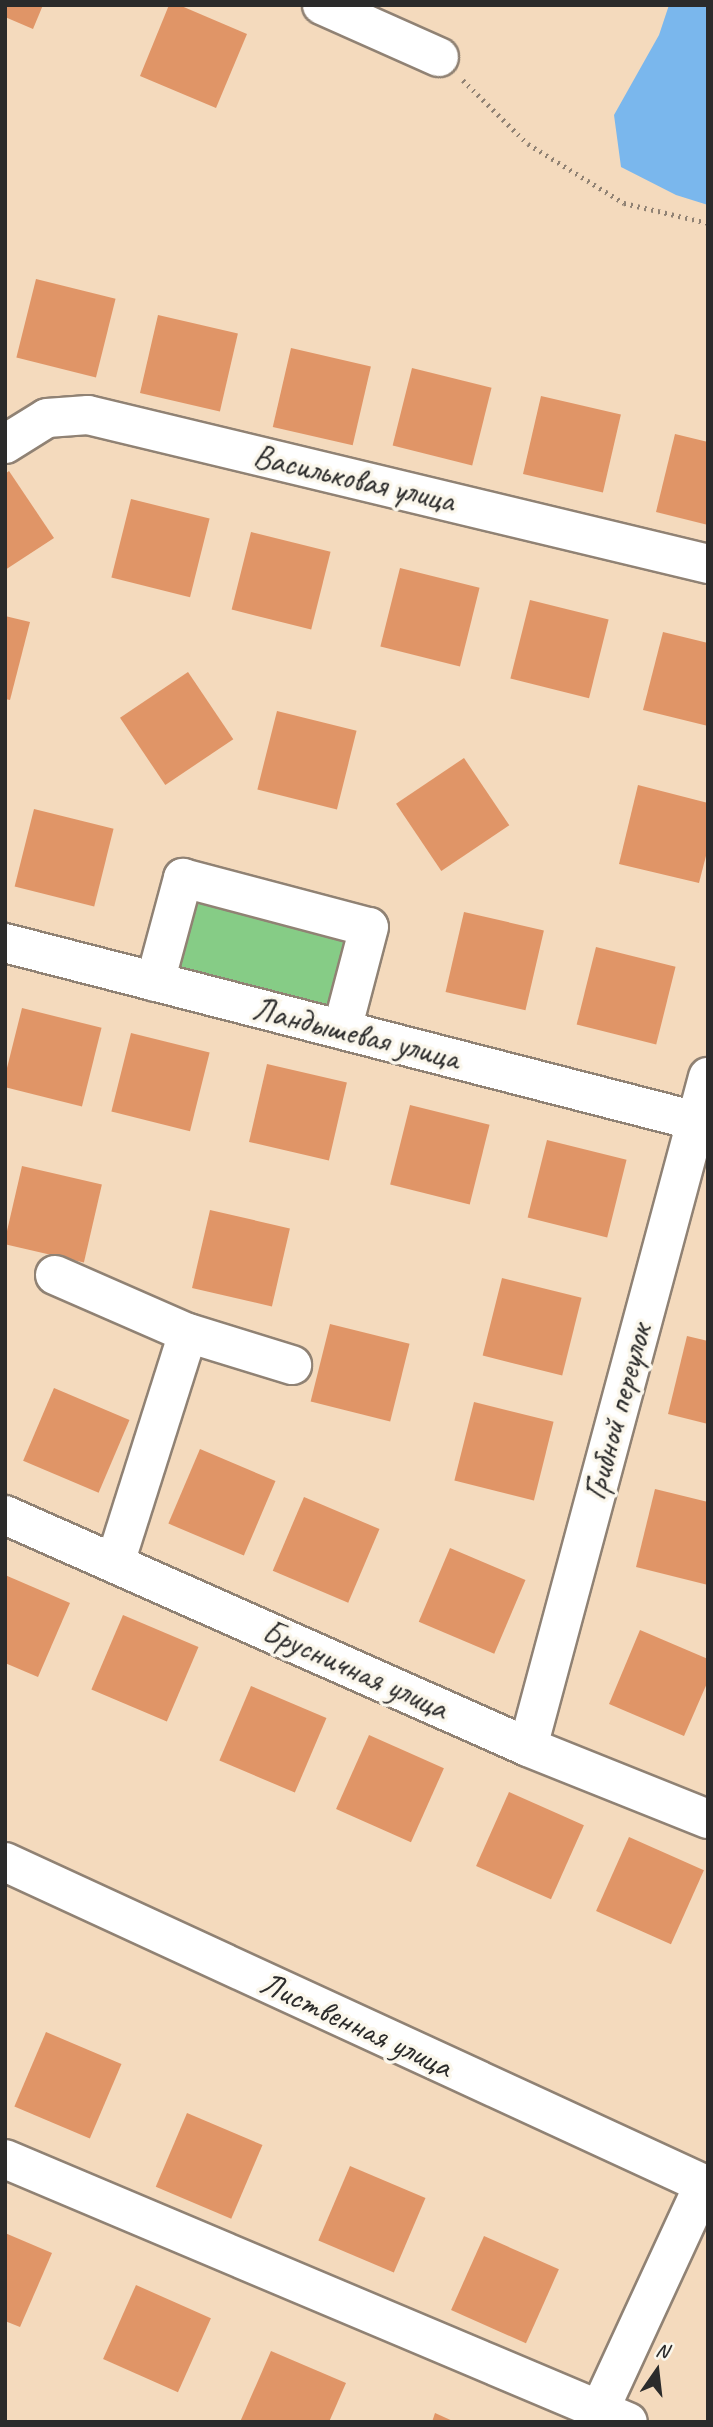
<!DOCTYPE html>
<html>
<head>
<meta charset="utf-8">
<style>
  body { margin:0 }
  #map { position:relative; width:713px; height:2427px; overflow:hidden; background:#f4dabd; font-family:Caveat,sans-serif }
  div>[style] { position:absolute }
  [style*='--x'] { left:calc(var(--x)*1px); top:calc(var(--y)*1px); width:calc(var(--w)*1px); rotate:calc(var(--a)*1deg) }
  .green>* { inset:0; background:#86cc86; transform-origin:0 0 }
  .water>* { inset:0; background:#7ab7ed }
  .building>* { inset:0; background:#e09567; transform-origin:0 0 }
  .path>* { height:4.5px; margin-top:-2.25px; transform-origin:0; background:repeating-linear-gradient(90deg,#908274 0 2px,transparent 0 7px) }
  .roads { filter:drop-shadow(2px 0 #908274) drop-shadow(-2px 0 #908274) drop-shadow(0 2px #908274) drop-shadow(0 -2px #908274) }
  .minor>* { height:38px; margin:-19px; padding:0 19px; transform-origin:19px; border-radius:19px; background:#fff }
  span { translate:-50% -50%; white-space:nowrap; text-align:center; line-height:1.15; -webkit-text-stroke:7px #fbf7ec; paint-order:stroke }
  .street-label { font-size:33px; color:#2b2b2b }
  .frame { position:absolute; inset:0; border:7px solid #2b2b2b; pointer-events:none }
  .north { position:absolute; left:622px; top:2336px; width:70px; height:70px; -webkit-text-stroke:5px #fbf7ec; paint-order:stroke; rotate:14deg; font-size:19px; font-weight:700; line-height:28px; text-align:center; color:#2b2b2b }
  .north::after { content:''; display:block; margin:auto; width:24px; height:32px; background:#2b2b2b; clip-path:polygon(50% 0,100% 100%,50% 72%,0 100%) }
</style>
</head>
<body>
<div id="map">
  <div class="green">
    <i style="left:198px;top:897px;width:154px;height:73px;rotate:15deg"></i>
  </div>
  <div class="water">
    <i style="clip-path:polygon(669px 5px,708px 5px,708px 205px,676px 195px,621px 167px,614px 115px,659px 35px)"></i>
  </div>
  <div class="building">
    <i style="clip-path:polygon(5px 5px,43px 5px,33px 29px,5px 17px)"></i>
    <i style="clip-path:polygon(169px 5px,179px 5px,247px 34px,216px 108px,140px 76px)"></i>
    <i style="left:36px;top:279px;width:82px;height:81px;rotate:14deg"></i>
    <i style="left:158px;top:315px;width:82px;height:80px;rotate:13deg"></i>
    <i style="left:291px;top:348px;width:82px;height:81px;rotate:13deg"></i>
    <i style="left:412px;top:368px;width:82px;height:80px;rotate:14deg"></i>
    <i style="left:541px;top:396px;width:82px;height:80px;rotate:13deg"></i>
    <i style="clip-path:polygon(675px 434px,708px 442px,708px 525px,656px 512px)"></i>
    <i style="clip-path:polygon(9px 471px,54px 538px,5px 570px,5px 474px)"></i>
    <i style="left:131px;top:499px;width:81px;height:81px;rotate:14deg"></i>
    <i style="left:251px;top:532px;width:82px;height:80px;rotate:14deg"></i>
    <i style="left:400px;top:568px;width:82px;height:81px;rotate:14deg"></i>
    <i style="left:530px;top:600px;width:81px;height:81px;rotate:14deg"></i>
    <i style="clip-path:polygon(5px 616px,30px 622px,10px 700px,5px 699px)"></i>
    <i style="clip-path:polygon(663px 632px,708px 643px,708px 726px,643px 710px)"></i>
    <i style="left:188px;top:672px;width:81px;height:82px;rotate:56deg"></i>
    <i style="left:277px;top:711px;width:82px;height:81px;rotate:14deg"></i>
    <i style="left:464px;top:758px;width:81px;height:82px;rotate:56deg"></i>
    <i style="clip-path:polygon(638px 785px,708px 803px,708px 848px,699px 883px,619px 864px)"></i>
    <i style="left:34px;top:809px;width:82px;height:80px;rotate:14deg"></i>
    <i style="left:464px;top:912px;width:82px;height:82px;rotate:13deg"></i>
    <i style="left:596px;top:947px;width:82px;height:80px;rotate:14deg"></i>
    <i style="left:22px;top:1008px;width:82px;height:81px;rotate:14deg"></i>
    <i style="left:131px;top:1033px;width:81px;height:81px;rotate:14deg"></i>
    <i style="left:267px;top:1064px;width:82px;height:80px;rotate:13deg"></i>
    <i style="left:410px;top:1105px;width:82px;height:82px;rotate:14deg"></i>
    <i style="left:547px;top:1140px;width:82px;height:80px;rotate:14deg"></i>
    <i style="left:22px;top:1166px;width:82px;height:80px;rotate:13deg"></i>
    <i style="left:210px;top:1210px;width:82px;height:80px;rotate:13deg"></i>
    <i style="left:502px;top:1278px;width:82px;height:80px;rotate:14deg"></i>
    <i style="left:330px;top:1324px;width:82px;height:80px;rotate:14deg"></i>
    <i style="clip-path:polygon(687px 1336px,708px 1341px,708px 1424px,668px 1414px)"></i>
    <i style="left:54px;top:1388px;width:82px;height:79px;rotate:23deg"></i>
    <i style="left:474px;top:1402px;width:82px;height:81px;rotate:14deg"></i>
    <i style="left:200px;top:1449px;width:82px;height:81px;rotate:23deg"></i>
    <i style="clip-path:polygon(655px 1489px,708px 1502px,708px 1585px,636px 1567px)"></i>
    <i style="left:304px;top:1497px;width:82px;height:80px;rotate:23deg"></i>
    <i style="left:450px;top:1548px;width:82px;height:80px;rotate:23deg"></i>
    <i style="clip-path:polygon(5px 1575px,70px 1603px,38px 1677px,5px 1663px)"></i>
    <i style="left:123px;top:1615px;width:82px;height:81px;rotate:23deg"></i>
    <i style="clip-path:polygon(640px 1630px,708px 1659px,708px 1681px,684px 1736px,609px 1704px)"></i>
    <i style="left:251px;top:1686px;width:82px;height:81px;rotate:23deg"></i>
    <i style="left:369px;top:1735px;width:82px;height:81px;rotate:24deg"></i>
    <i style="left:509px;top:1792px;width:82px;height:81px;rotate:24deg"></i>
    <i style="left:629px;top:1837px;width:82px;height:81px;rotate:24deg"></i>
    <i style="left:46px;top:2032px;width:82px;height:81px;rotate:23deg"></i>
    <i style="left:187px;top:2113px;width:82px;height:80px;rotate:23deg"></i>
    <i style="left:350px;top:2166px;width:82px;height:81px;rotate:23deg"></i>
    <i style="clip-path:polygon(5px 2233px,52px 2253px,20px 2327px,5px 2321px)"></i>
    <i style="left:484px;top:2236px;width:82px;height:81px;rotate:24deg"></i>
    <i style="left:136px;top:2285px;width:82px;height:81px;rotate:24deg"></i>
    <i style="clip-path:polygon(271px 2351px,346px 2383px,329px 2422px,240px 2422px)"></i>
    <i style="clip-path:polygon(435px 2413px,455px 2422px,432px 2422px)"></i>
  </div>
  <div class="path">
    <i style="--x:463;--y:80;--w:91;--a:44.6"></i>
    <i style="--x:528;--y:144;--w:113;--a:31.6"></i>
    <i style="--x:624;--y:203;--w:86;--a:13.4"></i>
  </div>
  <div class="roads">
    <div class="minor">
      <i style="--x:322;--y:5;--w:128;--a:24"></i>
      <i style="--x:5;--y:444;--w:49;--a:-31.8"></i>
      <i style="--x:47;--y:418;--w:41;--a:-4.2"></i>
      <i style="--x:88;--y:415;--w:638;--a:13.51"></i>
      <i style="--x:5;--y:943;--w:726;--a:14.44"></i>
      <i style="--x:155;--y:982;--w:108;--a:-74.9"></i>
      <i style="--x:183;--y:878;--w:192;--a:14.8"></i>
      <i style="--x:369;--y:927;--w:106;--a:104.7"></i>
      <i style="--x:55;--y:1275;--w:145;--a:23.6"></i>
      <i style="--x:188;--y:1333;--w:109;--a:17.1"></i>
      <i style="--x:5;--y:1515;--w:572;--a:23.92"></i>
      <i style="--x:528;--y:1747;--w:194;--a:21.8"></i>
      <i style="--x:115;--y:1563;--w:241;--a:-72.4"></i>
      <i style="--x:528;--y:1747;--w:694;--a:-74.96"></i>
      <i style="--x:5;--y:1862;--w:774;--a:24.74"></i>
      <i style="--x:5;--y:2159;--w:676;--a:22.89"></i>
      <i style="--x:594;--y:2422;--w:262;--a:-65.2"></i>
    </div>
  </div>
  <div class="street-label">
    <span style="left:354px;top:479px;rotate:13deg">Васильковая улица</span>
    <span style="left:356px;top:1034px;rotate:14deg">Ландышевая улица</span>
    <span style="left:618px;top:1412px;rotate:-75deg">Грибной переулок</span>
    <span style="left:355px;top:1670px;rotate:24deg">Брусничная улица</span>
    <span style="left:356px;top:2025px;rotate:25deg">Лиственная улица</span>
  </div>
  <div class="frame"></div>
  <div class="north">N</div>
</div>
</body>
</html>
